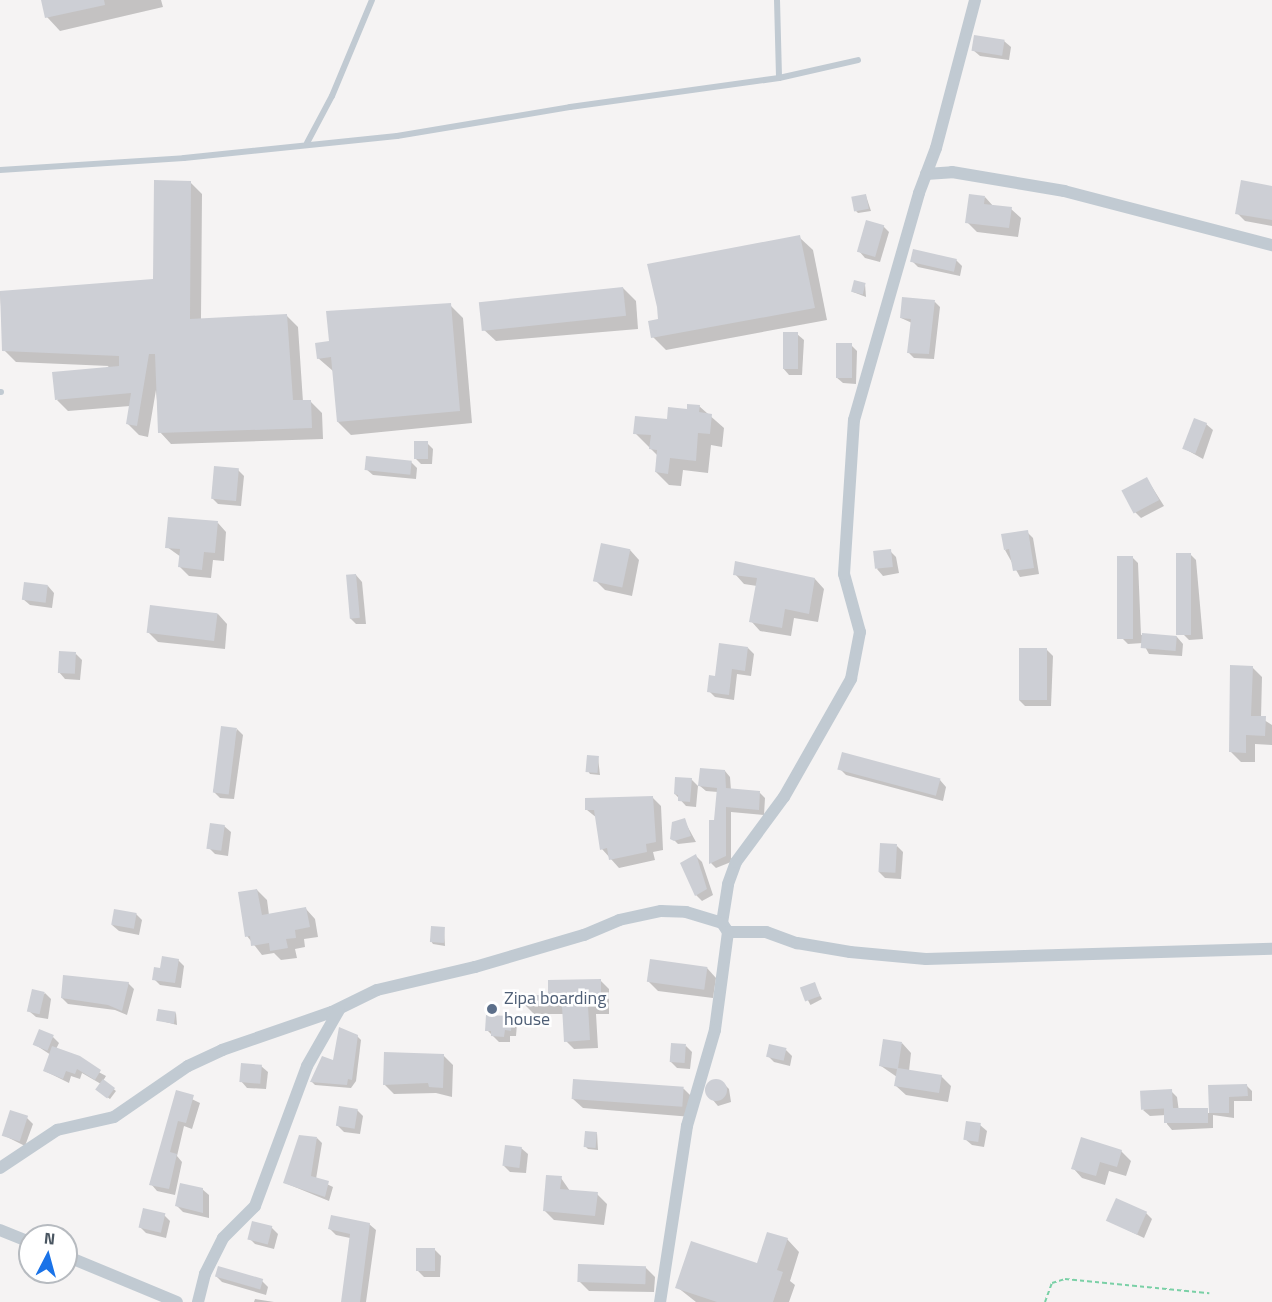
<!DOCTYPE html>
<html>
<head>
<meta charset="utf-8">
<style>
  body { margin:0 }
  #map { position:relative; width:1272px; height:1302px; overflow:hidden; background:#f5f3f3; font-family:"Titillium Web",sans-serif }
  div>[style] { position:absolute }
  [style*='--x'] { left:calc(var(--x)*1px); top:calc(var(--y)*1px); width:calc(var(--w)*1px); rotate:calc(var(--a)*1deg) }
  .shadow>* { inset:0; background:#0003; transform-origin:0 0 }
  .building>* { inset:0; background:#cdcfd5; transform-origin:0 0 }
  .round { border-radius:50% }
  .path>* { height:2px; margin-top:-1px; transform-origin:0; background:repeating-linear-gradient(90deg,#7ad0a6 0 4.5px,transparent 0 7.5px) }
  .lane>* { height:6px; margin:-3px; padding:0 3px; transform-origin:3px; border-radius:3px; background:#c1cad2 }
  .street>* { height:12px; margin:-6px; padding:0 6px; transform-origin:6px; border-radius:6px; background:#c1cad2 }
  .dots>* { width:16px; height:16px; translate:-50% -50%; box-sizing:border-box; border:3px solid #fff; border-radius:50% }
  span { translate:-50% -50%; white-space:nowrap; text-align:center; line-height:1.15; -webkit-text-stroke:5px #fff; paint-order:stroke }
  .service-label { font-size:18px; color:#4e5e75 }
  .left { translate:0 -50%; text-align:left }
  .north { position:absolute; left:18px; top:1224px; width:60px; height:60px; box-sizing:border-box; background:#fff; border:2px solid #b7bbc0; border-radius:50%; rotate:6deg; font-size:16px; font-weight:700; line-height:24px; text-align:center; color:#4a5661 }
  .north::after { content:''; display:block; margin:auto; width:21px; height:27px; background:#1a73e8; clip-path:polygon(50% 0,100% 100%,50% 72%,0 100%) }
</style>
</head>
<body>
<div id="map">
  <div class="shadow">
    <i style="clip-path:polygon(43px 0,161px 0,163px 7px,60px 31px,47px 17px)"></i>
    <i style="clip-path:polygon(1004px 41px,1011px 47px,1009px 60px,980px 56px,973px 50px)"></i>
    <i style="clip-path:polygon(190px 182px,202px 194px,201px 320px,286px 315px,298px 327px,303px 402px,310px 401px,322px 413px,323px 439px,171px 444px,160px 432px,156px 390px,148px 437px,139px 435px,127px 423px,130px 406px,68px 411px,57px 400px,109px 366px,16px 362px,4px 350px,0 292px,155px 280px)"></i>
    <i style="clip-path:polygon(1272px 188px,1272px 226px,1245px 221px,1237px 213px)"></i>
    <i style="clip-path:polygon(866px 196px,871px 211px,858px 213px,856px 211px)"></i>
    <i style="clip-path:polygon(985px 197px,994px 207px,1011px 209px,1021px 218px,1018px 237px,977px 232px,967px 222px)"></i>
    <i style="clip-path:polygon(883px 226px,889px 232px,880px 262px,865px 258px,859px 251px)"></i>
    <i style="clip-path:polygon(799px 237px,813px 250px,827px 320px,666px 350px,653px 337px,660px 321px)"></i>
    <i style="clip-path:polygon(956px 260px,962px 266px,960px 276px,918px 267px,912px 261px)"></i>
    <i style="clip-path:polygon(865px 284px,866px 297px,853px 292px)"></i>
    <i style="clip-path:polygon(623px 288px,636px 301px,638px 329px,496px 341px,482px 328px)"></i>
    <i style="clip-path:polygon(935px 302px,940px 307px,934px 359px,914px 358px,909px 353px,912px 323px,901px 318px)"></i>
    <i style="clip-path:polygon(450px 305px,463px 318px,472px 423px,351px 435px,338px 422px,333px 371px,318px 358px,331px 343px)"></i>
    <i style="clip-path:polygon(797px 334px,804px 340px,802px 375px,789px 375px,783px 368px)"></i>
    <i style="clip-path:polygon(851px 345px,857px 351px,856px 384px,843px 383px,836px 377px)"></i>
    <i style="clip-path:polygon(699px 406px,724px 428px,722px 447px,711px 445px,708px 473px,683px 470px,681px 486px,669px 485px,656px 472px,658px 456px,635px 433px)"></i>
    <i style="clip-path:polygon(1206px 424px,1213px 430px,1203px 459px,1185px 449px)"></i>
    <i style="clip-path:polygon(427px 443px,433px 449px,432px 464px,421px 464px,415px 458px)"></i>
    <i style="clip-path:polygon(411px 462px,417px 468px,416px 479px,373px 475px,366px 469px)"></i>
    <i style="clip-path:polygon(238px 470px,244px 476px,241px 506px,218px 504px,212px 498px)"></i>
    <i style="clip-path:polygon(1147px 479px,1164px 506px,1141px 518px,1135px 512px)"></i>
    <i style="clip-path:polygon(218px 523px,226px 532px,224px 561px,213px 560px,211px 578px,189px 576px,180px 567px,181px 557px,167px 547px)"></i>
    <i style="clip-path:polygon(1027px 532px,1033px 538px,1039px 574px,1020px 577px,1005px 550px)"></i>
    <i style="clip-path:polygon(630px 550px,639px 560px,632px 596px,605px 590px,595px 580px)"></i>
    <i style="clip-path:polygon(890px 551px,896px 557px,899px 573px,883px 576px,877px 569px)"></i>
    <i style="clip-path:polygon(1190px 554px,1196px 560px,1203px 639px,1189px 640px,1183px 634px)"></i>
    <i style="clip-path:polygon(1132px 557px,1138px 563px,1141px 635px,1177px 637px,1183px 644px,1182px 656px,1149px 654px,1143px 643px,1128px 644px,1122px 638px)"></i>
    <i style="clip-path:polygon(735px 574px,815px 579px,824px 589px,818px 622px,794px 618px,791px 636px,760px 631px,751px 621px,757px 586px,744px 584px)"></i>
    <i style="clip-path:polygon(356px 575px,362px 582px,366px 624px,356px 624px,350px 618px)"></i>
    <i style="clip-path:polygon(48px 586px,54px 593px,52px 608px,30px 605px,23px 599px)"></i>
    <i style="clip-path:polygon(218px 614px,227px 624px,225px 649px,158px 642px,148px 632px)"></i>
    <i style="clip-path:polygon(748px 648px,754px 654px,751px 676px,737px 674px,734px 700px,715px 697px,709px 691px,716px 677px)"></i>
    <i style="clip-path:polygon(1047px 650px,1053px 656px,1051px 706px,1025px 706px,1019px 700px)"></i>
    <i style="clip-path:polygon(76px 654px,82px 660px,80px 680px,65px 679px,59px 672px)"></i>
    <i style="clip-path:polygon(1252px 667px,1262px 677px,1261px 718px,1272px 725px,1272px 745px,1255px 744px,1255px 762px,1241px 762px,1231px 752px)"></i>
    <i style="clip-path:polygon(237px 729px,243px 735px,234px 799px,220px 798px,213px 791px)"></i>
    <i style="clip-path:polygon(598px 758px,600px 775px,590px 774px,588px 771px)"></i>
    <i style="clip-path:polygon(840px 769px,940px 780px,946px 787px,943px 801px,846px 775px)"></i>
    <i style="clip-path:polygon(725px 771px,730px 777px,731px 790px,760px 793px,765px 798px,764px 815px,731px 812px,731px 862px,716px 868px,711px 863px,718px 792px,706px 791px,700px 786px)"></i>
    <i style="clip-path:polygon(691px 779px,698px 786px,696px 807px,686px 806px,675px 794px)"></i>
    <i style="clip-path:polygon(652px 797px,661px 806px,663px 850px,653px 852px,655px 860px,619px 868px,602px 849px,597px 818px,587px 810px)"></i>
    <i style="clip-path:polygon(684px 820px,696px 842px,678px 844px,672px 838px)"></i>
    <i style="clip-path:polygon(224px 826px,231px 832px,228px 856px,215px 854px,209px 848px)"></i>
    <i style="clip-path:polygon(897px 846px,903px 852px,901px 879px,885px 878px,879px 872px)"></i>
    <i style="clip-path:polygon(696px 856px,702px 862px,713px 895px,702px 901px,696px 895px)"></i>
    <i style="clip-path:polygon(257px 890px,267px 900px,269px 915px,306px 909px,315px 919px,318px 937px,304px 939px,305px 947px,295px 949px,297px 958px,281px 960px,274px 953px,262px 955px,247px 936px)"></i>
    <i style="clip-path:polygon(136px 914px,142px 920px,139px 935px,119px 931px,112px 925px)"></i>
    <i style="clip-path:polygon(444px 929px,445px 946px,433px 944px,431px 941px)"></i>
    <i style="clip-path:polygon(178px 960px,184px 966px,181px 988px,160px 985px,154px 979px,161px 969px)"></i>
    <i style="clip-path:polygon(707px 968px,716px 978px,713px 998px,658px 991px,648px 981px)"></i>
    <i style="clip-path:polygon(600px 980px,609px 989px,609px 1014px,596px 1014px,598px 1048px,574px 1049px,566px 1041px,564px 1014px,534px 1014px,526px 1006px)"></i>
    <i style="clip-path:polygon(128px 983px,134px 989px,127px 1015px,115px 1010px,68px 1004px,62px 998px)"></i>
    <i style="left:814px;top:984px;width:17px;height:13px;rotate:62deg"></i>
    <i style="clip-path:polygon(45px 993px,51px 999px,48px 1019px,36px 1017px,29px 1011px)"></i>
    <i style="clip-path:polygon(176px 1013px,177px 1025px,158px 1020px)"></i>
    <i style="clip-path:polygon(511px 1018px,517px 1024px,516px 1036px,510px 1036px,510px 1042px,499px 1042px,487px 1030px)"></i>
    <i style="clip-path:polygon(357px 1036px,361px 1040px,356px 1081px,351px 1088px,315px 1085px,312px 1082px)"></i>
    <i style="clip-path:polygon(53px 1037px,59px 1043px,56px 1049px,106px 1076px,103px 1081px,116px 1091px,110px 1099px,100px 1092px,101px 1084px,82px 1073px,80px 1079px,71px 1076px,69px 1083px,45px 1071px,51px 1055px,34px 1044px)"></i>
    <i style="clip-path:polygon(902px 1043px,911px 1053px,909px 1071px,941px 1076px,951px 1086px,948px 1102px,906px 1095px,896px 1086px,897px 1077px,881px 1066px)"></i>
    <i style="clip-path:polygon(686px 1046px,692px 1052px,690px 1069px,677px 1068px,671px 1062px)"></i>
    <i style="clip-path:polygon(786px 1050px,792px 1056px,790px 1066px,774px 1062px,768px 1056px)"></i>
    <i style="clip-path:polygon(443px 1055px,453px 1065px,452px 1097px,436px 1093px,394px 1094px,384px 1084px)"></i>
    <i style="clip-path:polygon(261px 1066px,268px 1072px,266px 1089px,247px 1088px,241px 1081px)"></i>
    <i style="clip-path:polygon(710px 1083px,723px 1083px,729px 1089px,731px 1102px,718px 1106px,707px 1093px)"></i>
    <i style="clip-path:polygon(1210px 1086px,1247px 1086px,1252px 1091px,1252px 1101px,1234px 1101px,1234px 1118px,1213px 1115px,1213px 1128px,1172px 1130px,1167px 1124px,1166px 1115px,1150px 1116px,1143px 1110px,1171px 1091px,1177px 1097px,1179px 1112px,1210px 1113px)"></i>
    <i style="clip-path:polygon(684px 1089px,693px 1098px,692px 1117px,583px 1108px,573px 1099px)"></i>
    <i style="clip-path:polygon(177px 1092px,200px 1103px,192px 1129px,184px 1126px,177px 1156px,182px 1162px,175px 1195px,157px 1191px,151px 1184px)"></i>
    <i style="clip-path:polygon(357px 1110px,363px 1116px,360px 1134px,344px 1132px,338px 1126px)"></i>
    <i style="clip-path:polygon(27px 1118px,33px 1124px,25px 1146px,3px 1135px)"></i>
    <i style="clip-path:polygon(980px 1125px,987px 1131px,984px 1147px,972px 1145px,965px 1139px)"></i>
    <i style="clip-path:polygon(597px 1133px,598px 1150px,588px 1149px,585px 1146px)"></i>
    <i style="clip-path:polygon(317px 1138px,322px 1143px,316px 1179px,333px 1187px,329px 1201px,285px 1183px)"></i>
    <i style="clip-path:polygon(521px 1148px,528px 1154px,526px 1173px,510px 1172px,504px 1166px)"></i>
    <i style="clip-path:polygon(1121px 1151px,1131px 1161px,1126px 1176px,1109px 1171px,1105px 1185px,1082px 1178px,1073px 1168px)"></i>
    <i style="clip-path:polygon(561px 1178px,570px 1191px,597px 1194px,607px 1204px,604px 1225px,554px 1220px,544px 1210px)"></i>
    <i style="clip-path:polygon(202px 1189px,209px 1195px,209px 1218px,183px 1212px,177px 1206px)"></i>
    <i style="clip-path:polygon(1146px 1213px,1152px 1219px,1144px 1238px,1109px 1221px)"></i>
    <i style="clip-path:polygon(164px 1215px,170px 1221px,166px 1238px,146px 1233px,140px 1227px)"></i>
    <i style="clip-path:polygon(369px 1224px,376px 1230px,366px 1302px,343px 1302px,350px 1238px,336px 1235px,330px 1229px)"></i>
    <i style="clip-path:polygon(271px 1227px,278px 1234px,274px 1249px,255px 1244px,249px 1238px)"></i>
    <i style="clip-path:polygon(787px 1239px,799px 1252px,790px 1281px,795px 1285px,789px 1302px,696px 1302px,677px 1287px,758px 1265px)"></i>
    <i style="clip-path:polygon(435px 1250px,441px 1256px,440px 1277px,424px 1277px,417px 1270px)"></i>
    <i style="clip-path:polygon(645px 1267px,655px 1277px,654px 1292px,589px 1291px,579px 1281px)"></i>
    <i style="clip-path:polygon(216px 1276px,262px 1281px,268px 1287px,266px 1295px,222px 1282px)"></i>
    <i style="clip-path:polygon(255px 1299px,274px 1302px,254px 1302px)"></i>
  </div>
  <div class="building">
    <i style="clip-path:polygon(41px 0,104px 0,105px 5px,45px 18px)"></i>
    <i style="left:974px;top:35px;width:31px;height:16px;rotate:9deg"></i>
    <i style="clip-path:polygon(154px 180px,191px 181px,190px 319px,287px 314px,293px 400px,311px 400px,312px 428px,158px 433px,155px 354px,149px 354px,137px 426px,126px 424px,131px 393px,55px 400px,52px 372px,119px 366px,119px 356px,2px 351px,0 291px,153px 279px)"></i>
    <i style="clip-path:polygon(1241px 180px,1272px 186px,1272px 220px,1235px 214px)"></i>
    <i style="left:866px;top:194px;width:15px;height:15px;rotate:79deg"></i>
    <i style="clip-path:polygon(969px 194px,985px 196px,984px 204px,1012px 207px,1009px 228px,965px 223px)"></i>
    <i style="left:866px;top:220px;width:19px;height:33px;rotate:16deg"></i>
    <i style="clip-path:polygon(800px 235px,815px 308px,651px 338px,648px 321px,658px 319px,657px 307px,647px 264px)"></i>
    <i style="left:913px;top:249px;width:45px;height:13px;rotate:13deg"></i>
    <i style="left:854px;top:280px;width:12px;height:12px;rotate:14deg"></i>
    <i style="left:623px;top:287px;width:29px;height:145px;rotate:84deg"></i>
    <i style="clip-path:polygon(902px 297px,935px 300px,929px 354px,907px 353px,911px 319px,900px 318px)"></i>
    <i style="clip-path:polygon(451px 303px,460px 411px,337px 422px,331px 357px,317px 359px,315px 343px,329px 341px,326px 311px)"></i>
    <i style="left:783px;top:332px;width:15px;height:37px"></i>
    <i style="left:836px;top:343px;width:16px;height:35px"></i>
    <i style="clip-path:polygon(687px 404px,700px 405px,699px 412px,712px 414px,710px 434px,698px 433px,696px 461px,670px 458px,668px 474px,655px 472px,657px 450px,649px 449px,651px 435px,633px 434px,635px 416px,667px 419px,668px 407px,687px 409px)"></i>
    <i style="left:1194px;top:418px;width:14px;height:33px;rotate:21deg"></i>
    <i style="left:414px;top:441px;width:14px;height:18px"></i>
    <i style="left:366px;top:456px;width:46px;height:14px;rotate:6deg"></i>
    <i style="left:214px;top:466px;width:25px;height:33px;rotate:5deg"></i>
    <i style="left:1147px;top:477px;width:26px;height:29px;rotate:62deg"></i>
    <i style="clip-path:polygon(168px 517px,218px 521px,215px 553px,204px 552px,202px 570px,178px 567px,180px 549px,165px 548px)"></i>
    <i style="clip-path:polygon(1028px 530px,1034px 568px,1013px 571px,1009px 549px,1004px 550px,1001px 534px)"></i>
    <i style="left:601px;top:543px;width:30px;height:39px;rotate:12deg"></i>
    <i style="left:891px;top:549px;width:18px;height:18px;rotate:84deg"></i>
    <i style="left:1176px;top:553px;width:15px;height:82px"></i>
    <i style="left:1117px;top:556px;width:16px;height:83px"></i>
    <i style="clip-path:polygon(735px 561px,815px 578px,809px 614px,785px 609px,782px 628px,749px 622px,757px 578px,733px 575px)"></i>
    <i style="left:356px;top:574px;width:44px;height:10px;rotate:85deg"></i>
    <i style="left:24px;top:582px;width:24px;height:18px;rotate:7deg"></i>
    <i style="left:150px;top:605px;width:68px;height:28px;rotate:7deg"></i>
    <i style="left:1142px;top:633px;width:35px;height:15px;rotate:5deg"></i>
    <i style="clip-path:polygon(719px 643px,748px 647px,745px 671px,732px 669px,729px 695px,707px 692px,709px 675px,715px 676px)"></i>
    <i style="left:1019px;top:648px;width:28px;height:52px"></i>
    <i style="left:59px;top:651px;width:17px;height:22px;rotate:3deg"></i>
    <i style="clip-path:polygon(1230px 665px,1253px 666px,1251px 716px,1266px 716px,1265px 736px,1246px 735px,1246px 753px,1229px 752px)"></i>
    <i style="left:221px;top:726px;width:16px;height:67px;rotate:7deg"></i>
    <i style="left:842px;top:752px;width:102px;height:18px;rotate:15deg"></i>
    <i style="left:587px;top:755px;width:12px;height:17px;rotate:5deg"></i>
    <i style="clip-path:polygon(700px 768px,725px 770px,726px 788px,760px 791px,759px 810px,726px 807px,726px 856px,709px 864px,709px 820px,714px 820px,717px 788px,698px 786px)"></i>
    <i style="clip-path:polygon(675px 777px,692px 778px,690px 802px,678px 801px,678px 795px,674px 794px)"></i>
    <i style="clip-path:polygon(653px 796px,656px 842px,646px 844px,647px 852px,609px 860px,607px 848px,600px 850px,594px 810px,585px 810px,585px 798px)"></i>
    <i style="clip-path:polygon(685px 818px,691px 836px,674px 841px,670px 839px,672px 822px)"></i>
    <i style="left:210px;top:823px;width:15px;height:26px;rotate:8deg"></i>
    <i style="left:880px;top:843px;width:17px;height:29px;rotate:3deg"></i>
    <i style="clip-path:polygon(696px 854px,707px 889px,695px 896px,680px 863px)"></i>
    <i style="clip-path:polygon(257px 889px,262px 915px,306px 907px,310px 927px,295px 930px,296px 938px,286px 939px,288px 948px,270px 951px,269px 943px,251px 946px,250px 936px,245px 937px,238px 892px)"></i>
    <i style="left:114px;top:909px;width:23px;height:16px;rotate:10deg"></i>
    <i style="left:431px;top:926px;width:14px;height:16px;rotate:4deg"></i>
    <i style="clip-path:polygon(162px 956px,179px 959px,175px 983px,152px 980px,154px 967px,160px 968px)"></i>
    <i style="left:650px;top:959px;width:58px;height:23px;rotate:8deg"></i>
    <i style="clip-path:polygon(63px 975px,129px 982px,122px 1011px,108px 1005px,61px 998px)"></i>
    <i style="clip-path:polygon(601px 979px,601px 1006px,588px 1006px,590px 1040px,564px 1042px,562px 1006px,524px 1006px,524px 995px,548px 995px,548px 980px)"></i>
    <i style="left:815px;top:982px;width:15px;height:16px;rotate:70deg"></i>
    <i style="left:32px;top:989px;width:13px;height:23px;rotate:13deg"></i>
    <i style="left:158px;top:1009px;width:18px;height:12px;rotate:9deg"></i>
    <i style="clip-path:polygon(486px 1015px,512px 1016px,511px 1031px,505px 1030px,504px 1037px,491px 1036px,491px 1031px,485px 1031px)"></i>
    <i style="clip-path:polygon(339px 1027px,358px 1035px,352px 1080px,348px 1079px,347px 1085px,310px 1082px,322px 1056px,333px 1060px)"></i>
    <i style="left:39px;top:1029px;width:16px;height:17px;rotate:22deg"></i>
    <i style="clip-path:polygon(883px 1039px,902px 1042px,898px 1068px,942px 1075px,939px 1093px,894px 1086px,897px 1069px,879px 1066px)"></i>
    <i style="left:671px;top:1043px;width:15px;height:19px;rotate:4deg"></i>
    <i style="left:769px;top:1044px;width:18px;height:13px;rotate:13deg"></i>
    <i style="clip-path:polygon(52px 1046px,80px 1056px,101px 1070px,95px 1080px,77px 1069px,75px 1074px,66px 1071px,63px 1079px,43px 1071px)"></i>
    <i style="clip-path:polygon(384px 1052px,444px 1054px,443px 1088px,429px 1087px,428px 1083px,383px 1085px)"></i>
    <i style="left:241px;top:1063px;width:21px;height:19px;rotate:5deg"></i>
    <i class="round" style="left:705px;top:1079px;width:22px;height:22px"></i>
    <i style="left:103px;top:1079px;width:15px;height:13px;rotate:37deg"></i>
    <i style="left:573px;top:1079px;width:111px;height:20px;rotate:4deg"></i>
    <i style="clip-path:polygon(1247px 1084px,1248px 1096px,1229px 1097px,1229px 1113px,1209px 1113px,1208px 1085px)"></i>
    <i style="left:1172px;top:1089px;width:19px;height:32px;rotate:87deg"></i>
    <i style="clip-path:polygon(176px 1090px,194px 1095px,186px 1123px,178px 1121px,170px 1152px,177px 1154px,169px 1189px,149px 1185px)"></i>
    <i style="left:339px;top:1106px;width:19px;height:20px;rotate:9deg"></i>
    <i style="left:1208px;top:1108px;width:15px;height:44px;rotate:90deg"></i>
    <i style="left:10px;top:1110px;width:19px;height:27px;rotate:18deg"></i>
    <i style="left:966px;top:1121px;width:15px;height:19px;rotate:8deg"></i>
    <i style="left:585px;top:1131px;width:12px;height:16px;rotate:5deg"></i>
    <i style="clip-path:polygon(299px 1135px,317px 1137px,311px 1176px,329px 1181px,325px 1197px,283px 1183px)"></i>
    <i style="clip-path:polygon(1081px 1137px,1122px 1150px,1117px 1167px,1100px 1162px,1096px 1176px,1071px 1169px)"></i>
    <i style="left:505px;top:1145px;width:17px;height:21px;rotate:7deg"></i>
    <i style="clip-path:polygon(546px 1175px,562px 1176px,560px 1189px,598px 1192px,595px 1216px,543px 1211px)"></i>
    <i style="clip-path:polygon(180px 1183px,203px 1188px,203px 1213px,175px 1206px)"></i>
    <i style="left:1116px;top:1198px;width:34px;height:25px;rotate:24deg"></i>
    <i style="left:143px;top:1208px;width:23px;height:20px;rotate:13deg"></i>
    <i style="clip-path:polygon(331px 1215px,370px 1223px,360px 1302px,341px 1302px,350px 1234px,328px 1229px)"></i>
    <i style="left:252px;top:1221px;width:21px;height:19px;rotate:14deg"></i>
    <i style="clip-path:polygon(767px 1232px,788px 1238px,777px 1270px,783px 1272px,773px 1302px,717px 1302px,675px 1288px,691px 1241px,757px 1263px)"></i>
    <i style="left:416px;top:1248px;width:19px;height:23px"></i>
    <i style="left:578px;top:1264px;width:68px;height:18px;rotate:2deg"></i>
    <i style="left:218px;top:1266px;width:47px;height:11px;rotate:16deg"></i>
  </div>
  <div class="path">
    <i style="--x:1045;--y:1302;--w:20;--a:-70"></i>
    <i style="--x:1052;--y:1283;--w:14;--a:-17"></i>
    <i style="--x:1065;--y:1279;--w:145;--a:5.6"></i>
  </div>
  <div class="lane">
    <i style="--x:777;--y:0;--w:78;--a:88.5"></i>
    <i style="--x:307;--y:143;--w:53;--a:-62"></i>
    <i style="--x:332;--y:96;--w:104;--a:-67.4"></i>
    <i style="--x:0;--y:170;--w:184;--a:-3.7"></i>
    <i style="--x:184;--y:158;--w:214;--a:-5.9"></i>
    <i style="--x:397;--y:136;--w:175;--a:-9.5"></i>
    <i style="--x:570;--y:107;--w:211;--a:-7.9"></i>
    <i style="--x:779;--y:78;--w:81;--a:-12.8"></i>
    <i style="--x:0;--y:392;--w:1;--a:0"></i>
  </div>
  <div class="street">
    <i style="--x:926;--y:174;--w:26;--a:-4"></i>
    <i style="--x:952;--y:172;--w:114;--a:9.6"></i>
    <i style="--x:1064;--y:191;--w:215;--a:14.6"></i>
    <i style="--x:722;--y:923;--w:39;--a:-81"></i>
    <i style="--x:728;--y:884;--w:23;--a:-70"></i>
    <i style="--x:736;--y:862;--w:81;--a:-53.6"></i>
    <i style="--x:784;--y:797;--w:136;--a:-60.4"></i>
    <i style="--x:851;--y:679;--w:48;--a:-79.2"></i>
    <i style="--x:860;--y:632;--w:60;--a:-105.4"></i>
    <i style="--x:844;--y:574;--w:154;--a:-86.3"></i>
    <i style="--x:854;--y:420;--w:236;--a:-74"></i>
    <i style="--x:919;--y:193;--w:48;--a:-69.3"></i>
    <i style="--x:936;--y:148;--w:153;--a:-75.2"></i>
    <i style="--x:728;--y:932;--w:38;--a:0"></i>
    <i style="--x:766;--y:932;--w:33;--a:20"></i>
    <i style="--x:797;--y:943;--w:54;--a:9.6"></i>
    <i style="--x:850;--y:952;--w:76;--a:5.3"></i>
    <i style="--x:926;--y:959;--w:346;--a:-1.7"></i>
    <i style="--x:0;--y:1168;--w:69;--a:-33.7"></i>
    <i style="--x:57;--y:1130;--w:58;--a:-12.8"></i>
    <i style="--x:114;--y:1117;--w:90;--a:-34.6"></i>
    <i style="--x:188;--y:1066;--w:38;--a:-25"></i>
    <i style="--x:222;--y:1050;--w:116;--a:-19.1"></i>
    <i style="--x:332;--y:1012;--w:50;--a:-26.1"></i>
    <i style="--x:377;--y:990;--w:101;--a:-13.2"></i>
    <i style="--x:475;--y:967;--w:114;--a:-16.4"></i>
    <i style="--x:584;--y:935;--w:38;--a:-23"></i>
    <i style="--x:619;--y:920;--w:43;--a:-12.1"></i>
    <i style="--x:661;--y:911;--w:25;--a:2"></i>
    <i style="--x:686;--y:912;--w:38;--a:17"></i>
    <i style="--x:722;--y:923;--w:11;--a:56"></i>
    <i style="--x:728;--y:932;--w:99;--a:97.6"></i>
    <i style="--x:715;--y:1030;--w:100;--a:106.3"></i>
    <i style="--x:687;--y:1126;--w:178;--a:98.7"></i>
    <i style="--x:0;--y:1230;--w:32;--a:22"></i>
    <i style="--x:66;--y:1256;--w:120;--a:22.5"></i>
    <i style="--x:198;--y:1302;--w:29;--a:-76"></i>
    <i style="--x:205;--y:1274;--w:40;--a:-63.4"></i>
    <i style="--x:223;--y:1238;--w:45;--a:-45"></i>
    <i style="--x:255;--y:1206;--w:149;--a:-69.6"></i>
    <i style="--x:307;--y:1066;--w:64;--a:-60.3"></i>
  </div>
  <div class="dots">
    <i style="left:492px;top:1009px;background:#5c6f8a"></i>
  </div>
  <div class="service-label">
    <span class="left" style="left:504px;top:1009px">Zipa boarding<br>house</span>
  </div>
  <div class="north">N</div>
</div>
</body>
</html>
